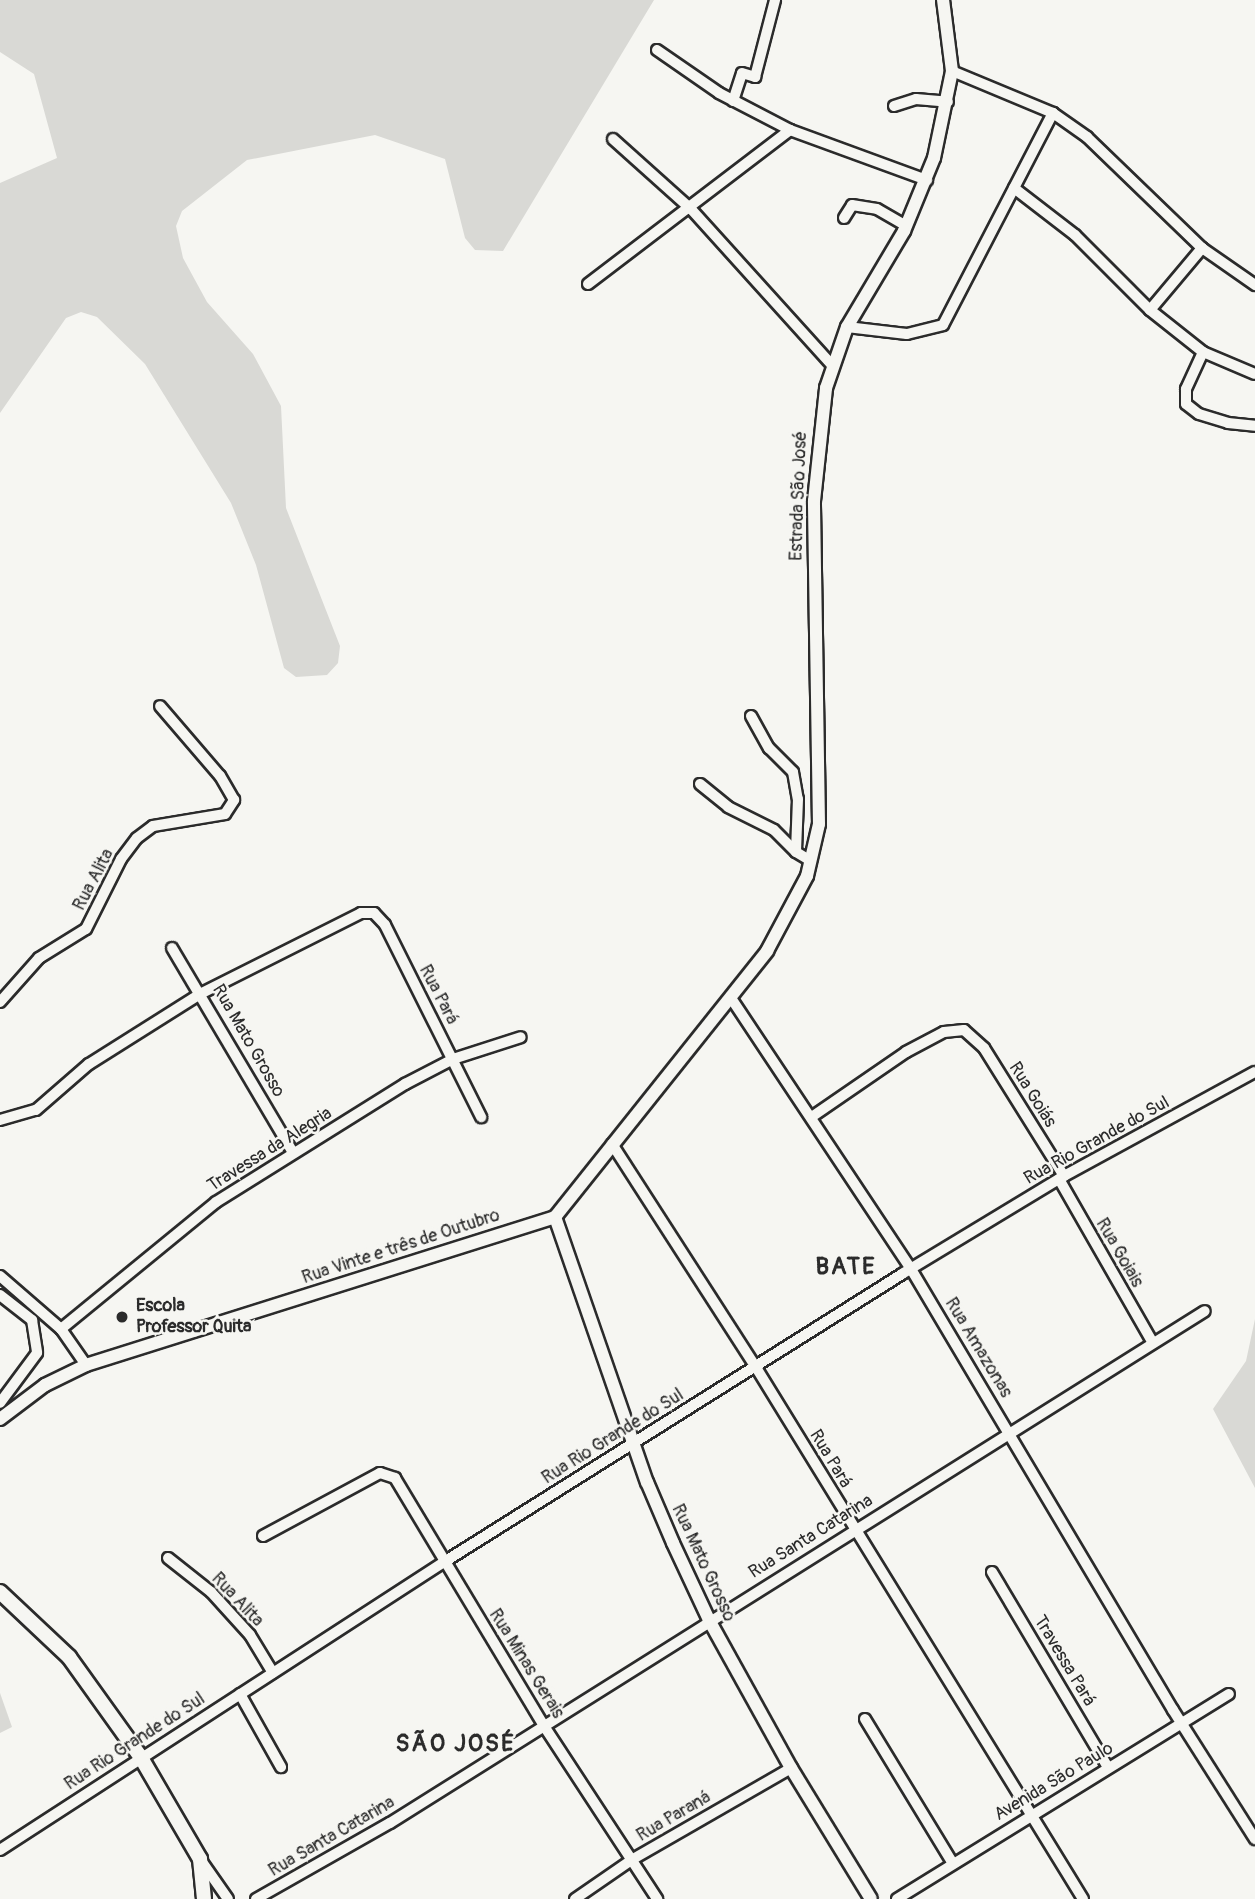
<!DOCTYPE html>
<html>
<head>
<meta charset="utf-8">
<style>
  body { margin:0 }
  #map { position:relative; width:1255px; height:1899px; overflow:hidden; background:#f6f6f2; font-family:Pangolin,sans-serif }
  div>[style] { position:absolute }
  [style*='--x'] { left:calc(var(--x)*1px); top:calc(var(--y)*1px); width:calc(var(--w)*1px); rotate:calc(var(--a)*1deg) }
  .green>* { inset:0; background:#d9d9d5 }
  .roads { filter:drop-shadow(2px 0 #2b2b2b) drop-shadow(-2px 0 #2b2b2b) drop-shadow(0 2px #2b2b2b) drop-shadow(0 -2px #2b2b2b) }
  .minor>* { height:10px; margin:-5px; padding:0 5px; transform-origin:5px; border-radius:5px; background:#f6f6f2 }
  .tertiary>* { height:12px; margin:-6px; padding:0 6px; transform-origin:6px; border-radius:6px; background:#f6f6f2 }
  .secondary>* { height:14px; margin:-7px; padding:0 7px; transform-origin:7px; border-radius:7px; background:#f6f6f2 }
  .dots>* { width:19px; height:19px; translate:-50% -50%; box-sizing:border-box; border:4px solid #f6f6f2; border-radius:50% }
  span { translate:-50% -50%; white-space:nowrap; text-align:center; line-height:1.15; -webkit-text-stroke:5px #f6f6f2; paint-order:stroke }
  .street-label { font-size:18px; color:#2b2b2b }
  .poi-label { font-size:18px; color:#2b2b2b; font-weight:700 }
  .left { translate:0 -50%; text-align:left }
  .district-label { font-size:24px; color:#2b2b2b; font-weight:700; letter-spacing:2px }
</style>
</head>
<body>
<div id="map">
  <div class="green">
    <i style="clip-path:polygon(0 0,654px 0,503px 251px,475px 250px,465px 238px,445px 159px,375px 135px,247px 160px,182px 211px,176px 226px,183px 258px,207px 302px,253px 354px,281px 406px,286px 508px,340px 646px,338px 663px,327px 675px,296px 677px,284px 668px,256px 565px,231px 503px,145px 364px,97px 317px,81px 312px,66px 318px,0 413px,0 183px,57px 158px,34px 74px,0 52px)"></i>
    <i style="clip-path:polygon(1255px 1319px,1255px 1488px,1213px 1409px,1246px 1361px)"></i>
    <i style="clip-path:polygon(0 1693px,12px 1727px,0 1733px)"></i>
  </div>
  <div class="roads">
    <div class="minor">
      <i style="--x:657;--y:50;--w:75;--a:34.7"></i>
      <i style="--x:719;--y:93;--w:80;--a:27.5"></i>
      <i style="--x:790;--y:130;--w:146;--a:20.1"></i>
      <i style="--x:952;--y:71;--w:109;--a:22.6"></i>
      <i style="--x:1053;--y:113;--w:42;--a:35.2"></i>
      <i style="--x:1087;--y:137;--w:160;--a:44"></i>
      <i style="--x:1202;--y:248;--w:65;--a:34.9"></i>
      <i style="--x:733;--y:101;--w:29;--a:-72"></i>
      <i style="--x:742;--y:73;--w:14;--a:17"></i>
      <i style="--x:755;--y:77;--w:80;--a:-75.4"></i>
      <i style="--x:894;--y:106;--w:23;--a:-18"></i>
      <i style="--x:916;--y:99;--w:32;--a:5"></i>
      <i style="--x:613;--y:139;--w:105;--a:41.9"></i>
      <i style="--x:691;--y:209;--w:210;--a:47.9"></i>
      <i style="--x:1014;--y:188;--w:77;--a:37.6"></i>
      <i style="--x:1075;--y:235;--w:106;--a:45"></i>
      <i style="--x:1150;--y:310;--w:68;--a:38.4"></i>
      <i style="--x:1203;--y:352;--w:56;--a:22.9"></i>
      <i style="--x:844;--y:218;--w:15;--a:-58"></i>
      <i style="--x:852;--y:205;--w:25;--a:9"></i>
      <i style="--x:877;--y:209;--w:34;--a:30"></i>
      <i style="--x:588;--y:284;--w:254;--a:-37.3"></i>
      <i style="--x:1150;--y:310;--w:81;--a:-50"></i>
      <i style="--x:847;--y:327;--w:60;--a:6.7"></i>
      <i style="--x:907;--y:334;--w:37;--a:-14"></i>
      <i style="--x:943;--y:325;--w:239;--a:-62.6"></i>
      <i style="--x:1203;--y:352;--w:41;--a:114.7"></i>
      <i style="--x:1186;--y:389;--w:15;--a:90"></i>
      <i style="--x:1186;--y:404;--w:16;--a:38"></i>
      <i style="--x:1199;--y:414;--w:30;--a:17"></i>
      <i style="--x:1228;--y:423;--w:27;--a:6"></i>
      <i style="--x:751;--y:716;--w:37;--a:61"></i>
      <i style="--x:769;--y:748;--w:34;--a:45"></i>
      <i style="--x:793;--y:772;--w:27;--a:80"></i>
      <i style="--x:798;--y:799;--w:53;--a:92.2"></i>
      <i style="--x:796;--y:852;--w:17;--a:31"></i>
      <i style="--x:700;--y:784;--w:36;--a:39"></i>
      <i style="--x:728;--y:807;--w:51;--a:26.6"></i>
      <i style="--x:774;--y:830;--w:31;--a:45"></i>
      <i style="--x:172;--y:948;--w:238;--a:59.4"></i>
      <i style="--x:731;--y:998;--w:325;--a:56.4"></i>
      <i style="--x:911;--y:1269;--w:513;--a:59.29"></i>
      <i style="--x:1173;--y:1710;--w:153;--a:57.6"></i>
      <i style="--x:0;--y:1002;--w:59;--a:-48.4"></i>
      <i style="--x:39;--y:958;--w:55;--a:-31.7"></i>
      <i style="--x:86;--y:929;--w:78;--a:-63.4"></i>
      <i style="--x:121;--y:859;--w:26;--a:-53"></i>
      <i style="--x:137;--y:838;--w:20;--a:-37"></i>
      <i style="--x:153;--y:826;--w:73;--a:-9.5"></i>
      <i style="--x:225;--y:814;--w:17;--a:-57"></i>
      <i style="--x:234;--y:800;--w:28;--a:-120"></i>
      <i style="--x:220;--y:776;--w:92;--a:-130.6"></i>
      <i style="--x:813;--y:1116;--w:113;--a:-34.5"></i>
      <i style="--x:906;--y:1052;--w:43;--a:-27.8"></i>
      <i style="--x:944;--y:1032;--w:20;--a:-6"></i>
      <i style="--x:964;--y:1030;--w:27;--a:42"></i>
      <i style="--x:984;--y:1048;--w:151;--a:58"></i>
      <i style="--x:0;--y:1120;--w:37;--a:-16"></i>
      <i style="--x:36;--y:1110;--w:70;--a:-41"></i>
      <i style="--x:89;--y:1064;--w:131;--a:-32.2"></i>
      <i style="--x:200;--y:994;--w:180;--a:-26.7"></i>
      <i style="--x:361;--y:913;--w:13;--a:0"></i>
      <i style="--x:374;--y:913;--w:16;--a:47"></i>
      <i style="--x:385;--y:925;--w:215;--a:63.4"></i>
      <i style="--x:612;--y:1144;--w:268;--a:57.2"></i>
      <i style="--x:757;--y:1369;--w:622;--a:58.4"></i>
      <i style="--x:1059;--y:1179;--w:189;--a:60.2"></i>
      <i style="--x:0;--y:1276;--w:81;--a:41"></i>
      <i style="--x:61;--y:1329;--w:44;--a:55.2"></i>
      <i style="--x:0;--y:1295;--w:41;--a:38"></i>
      <i style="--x:32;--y:1320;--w:33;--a:81"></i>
      <i style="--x:37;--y:1353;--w:62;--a:126.5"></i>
      <i style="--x:61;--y:1329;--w:200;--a:-39.3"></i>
      <i style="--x:216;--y:1202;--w:223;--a:-32"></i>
      <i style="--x:405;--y:1084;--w:54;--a:-27.5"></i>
      <i style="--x:453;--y:1059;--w:71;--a:-17.9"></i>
      <i style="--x:263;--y:1536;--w:133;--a:-28.3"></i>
      <i style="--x:380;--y:1473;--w:16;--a:18"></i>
      <i style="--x:395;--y:1478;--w:289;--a:59"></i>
      <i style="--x:544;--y:1726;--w:207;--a:56.8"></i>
      <i style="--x:168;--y:1558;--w:55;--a:38.3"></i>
      <i style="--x:211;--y:1592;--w:58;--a:47.8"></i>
      <i style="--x:250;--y:1635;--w:44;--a:58.8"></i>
      <i style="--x:992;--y:1572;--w:227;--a:59.3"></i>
      <i style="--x:240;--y:1694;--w:84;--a:60.7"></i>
      <i style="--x:865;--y:1719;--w:167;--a:58.7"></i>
      <i style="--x:0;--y:1850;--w:529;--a:-32.97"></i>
      <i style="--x:444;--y:1562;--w:541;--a:-32.16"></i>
      <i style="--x:902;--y:1274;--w:189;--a:-31.2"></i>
      <i style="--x:1064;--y:1176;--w:217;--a:-28.6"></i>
      <i style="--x:202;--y:1862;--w:45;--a:54.9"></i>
      <i style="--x:256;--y:1899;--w:154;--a:-29.6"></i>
      <i style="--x:390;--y:1823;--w:962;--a:-32.14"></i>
      <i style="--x:575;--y:1899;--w:70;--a:-34.6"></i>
      <i style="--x:633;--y:1859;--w:182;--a:-29.9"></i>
      <i style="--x:897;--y:1899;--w:390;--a:-31.7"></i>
    </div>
    <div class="tertiary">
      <i style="--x:555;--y:1217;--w:281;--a:70.9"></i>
      <i style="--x:647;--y:1482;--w:66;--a:66.9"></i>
      <i style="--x:673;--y:1543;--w:85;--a:64.9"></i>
      <i style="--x:709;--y:1620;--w:169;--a:61"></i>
      <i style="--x:791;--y:1768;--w:153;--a:58.6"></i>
      <i style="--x:0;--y:1419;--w:56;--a:-37.1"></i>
      <i style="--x:45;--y:1385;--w:46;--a:-26"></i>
      <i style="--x:86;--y:1365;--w:492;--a:-17.5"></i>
      <i style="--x:555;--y:1217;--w:340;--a:-51.4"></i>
      <i style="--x:767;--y:951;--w:85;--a:-61.9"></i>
      <i style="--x:807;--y:876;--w:53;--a:-77"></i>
      <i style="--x:819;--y:824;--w:323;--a:-90.9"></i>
      <i style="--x:814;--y:501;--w:114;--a:-83.9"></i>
      <i style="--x:826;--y:388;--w:65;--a:-71"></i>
      <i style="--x:847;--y:327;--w:112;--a:-59.3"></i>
      <i style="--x:904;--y:231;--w:79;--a:-67.7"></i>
      <i style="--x:934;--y:158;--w:89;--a:-78.3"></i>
      <i style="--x:952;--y:71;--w:72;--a:-97.2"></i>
    </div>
    <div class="secondary">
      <i style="--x:0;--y:1592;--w:95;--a:43.3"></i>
      <i style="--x:69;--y:1657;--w:122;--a:54.4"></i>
      <i style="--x:140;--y:1756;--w:119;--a:59.8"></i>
      <i style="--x:200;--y:1859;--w:40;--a:84.3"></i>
    </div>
  </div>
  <div class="dots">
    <i style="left:122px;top:1317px;background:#2b2b2b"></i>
  </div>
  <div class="street-label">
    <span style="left:799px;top:496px;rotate:-88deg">Estrada São José</span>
    <span style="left:94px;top:880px;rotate:-62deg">Rua Alita</span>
    <span style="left:438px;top:995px;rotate:63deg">Rua Pará</span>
    <span style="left:248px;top:1041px;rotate:60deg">Rua Mato Grosso</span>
    <span style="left:1032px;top:1095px;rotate:58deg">Rua Goiás</span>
    <span style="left:1097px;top:1141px;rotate:-29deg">Rua Rio Grande do Sul</span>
    <span style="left:270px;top:1150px;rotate:-32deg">Travessa da Alegria</span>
    <span style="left:401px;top:1247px;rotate:-18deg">Rua Vinte e três de Outubro</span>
    <span style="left:1119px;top:1253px;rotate:60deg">Rua Goiais</span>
    <span style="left:978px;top:1348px;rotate:59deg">Rua Amazonas</span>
    <span style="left:613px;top:1437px;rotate:-32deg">Rua Rio Grande do Sul</span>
    <span style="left:830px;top:1459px;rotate:59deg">Rua Pará</span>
    <span style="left:811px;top:1537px;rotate:-32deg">Rua Santa Catarina</span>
    <span style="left:703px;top:1563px;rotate:65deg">Rua Mato Grosso</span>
    <span style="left:237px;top:1600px;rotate:47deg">Rua Alita</span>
    <span style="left:1064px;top:1661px;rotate:59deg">Travessa Pará</span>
    <span style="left:526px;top:1664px;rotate:58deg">Rua Minas Gerais</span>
    <span style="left:135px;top:1742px;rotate:-33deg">Rua Rio Grande do Sul</span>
    <span style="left:1054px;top:1782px;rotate:-31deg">Avenida São Paulo</span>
    <span style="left:674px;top:1817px;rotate:-30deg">Rua Paraná</span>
    <span style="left:332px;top:1837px;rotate:-30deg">Rua Santa Catarina</span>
  </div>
  <div class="poi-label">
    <span class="left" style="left:136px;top:1317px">Escola<br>Professor Quita</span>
  </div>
  <div class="district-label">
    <span style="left:846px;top:1267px">BATE</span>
    <span style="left:456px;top:1744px">SÃO JOSÉ</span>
  </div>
</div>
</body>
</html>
